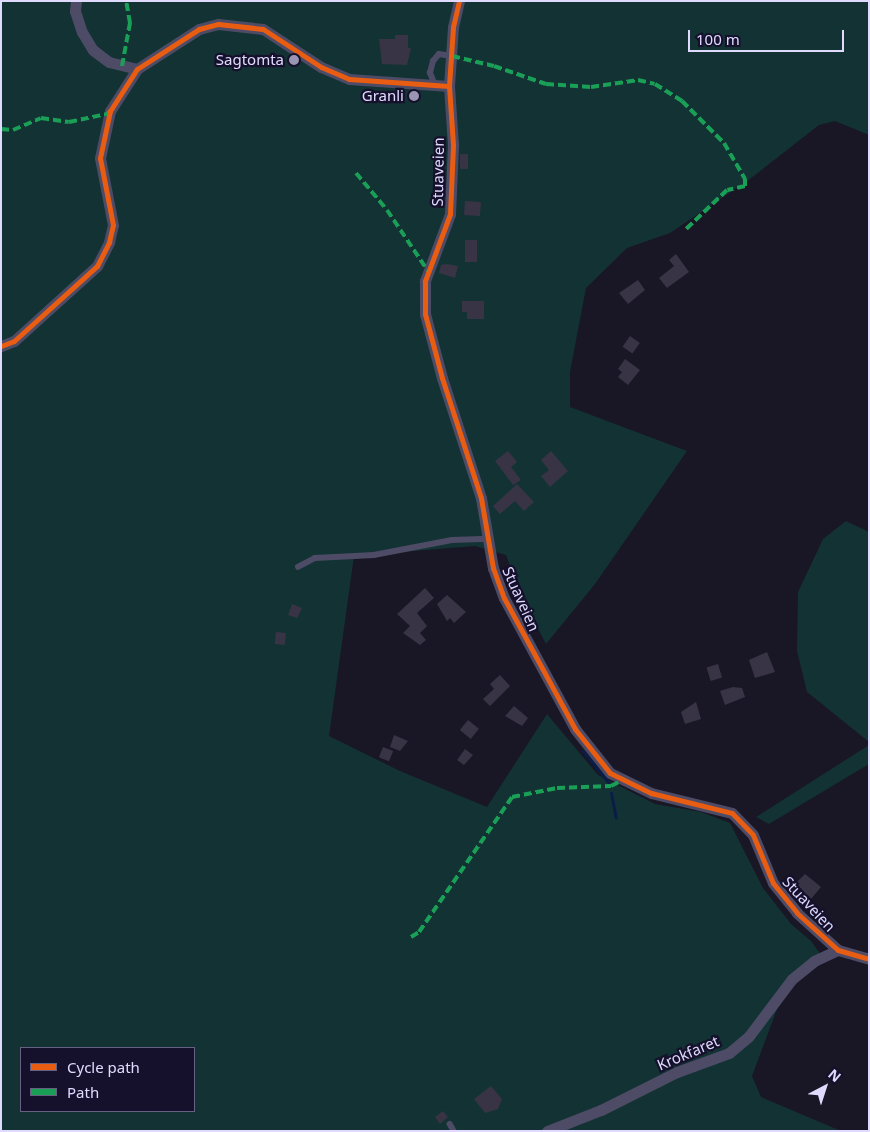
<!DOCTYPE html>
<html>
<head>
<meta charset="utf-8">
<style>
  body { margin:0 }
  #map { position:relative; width:870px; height:1132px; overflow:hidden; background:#191625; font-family:"Noto Sans",sans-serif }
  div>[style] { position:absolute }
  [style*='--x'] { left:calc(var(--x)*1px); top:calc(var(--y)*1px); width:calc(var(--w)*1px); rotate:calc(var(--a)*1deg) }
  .green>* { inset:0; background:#133234 }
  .stream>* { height:3px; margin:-1.5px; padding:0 1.5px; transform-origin:1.5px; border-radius:1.5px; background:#0a1d48 }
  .building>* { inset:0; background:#383446; transform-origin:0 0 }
  .service>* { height:5.5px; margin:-2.75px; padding:0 2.75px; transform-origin:2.75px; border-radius:2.75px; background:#4d4b66 }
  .minor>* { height:11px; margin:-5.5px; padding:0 5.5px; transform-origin:5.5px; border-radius:5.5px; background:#4d4b66 }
  .quiet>* { height:4px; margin-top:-2px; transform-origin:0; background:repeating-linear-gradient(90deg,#1a9f57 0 8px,transparent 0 12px) }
  .cycleway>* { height:5px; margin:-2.5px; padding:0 2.5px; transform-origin:2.5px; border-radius:2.5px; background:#e95d12 }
  .dots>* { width:14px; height:14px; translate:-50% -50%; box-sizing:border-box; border:2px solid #15102b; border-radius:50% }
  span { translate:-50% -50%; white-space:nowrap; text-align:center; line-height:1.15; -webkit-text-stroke:4.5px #15102b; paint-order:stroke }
  .poi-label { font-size:15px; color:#e0daff }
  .right { translate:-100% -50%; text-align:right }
  .street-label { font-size:15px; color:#e0daff }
  .frame { position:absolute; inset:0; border:2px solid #e0daff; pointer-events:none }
  .legend { position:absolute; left:20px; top:1047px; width:175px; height:65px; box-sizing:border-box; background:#15102b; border:1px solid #666180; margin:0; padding:6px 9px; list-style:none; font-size:15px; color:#e0daff }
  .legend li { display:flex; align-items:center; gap:10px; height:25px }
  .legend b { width:25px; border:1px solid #666180 }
  .north { position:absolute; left:800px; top:1062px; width:50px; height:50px; -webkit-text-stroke:4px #15102b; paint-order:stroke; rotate:40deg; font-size:14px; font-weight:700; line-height:20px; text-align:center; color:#e0daff }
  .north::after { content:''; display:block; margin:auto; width:18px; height:22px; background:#e0daff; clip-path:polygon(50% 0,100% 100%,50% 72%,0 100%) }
  .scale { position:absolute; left:688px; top:30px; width:156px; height:22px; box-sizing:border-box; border:2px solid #e0daff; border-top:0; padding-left:6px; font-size:15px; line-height:18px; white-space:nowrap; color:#e0daff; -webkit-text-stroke:4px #15102b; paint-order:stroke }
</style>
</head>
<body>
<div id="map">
  <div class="green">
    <i style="clip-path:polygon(evenodd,1px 1px,869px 1px,869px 135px,835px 121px,819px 125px,750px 179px,670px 233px,627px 248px,586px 288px,570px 372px,570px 407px,687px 451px,595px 584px,546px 644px,522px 598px,506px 555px,475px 546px,354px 556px,329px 736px,400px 771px,487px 807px,547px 714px,598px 775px,655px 804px,701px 812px,730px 823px,763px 888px,791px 924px,811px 941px,821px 955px,782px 996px,752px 1076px,761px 1097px,841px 1131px,1px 1131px,1px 1px,21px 1048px,194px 1048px,194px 1111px,21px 1111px,21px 1048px)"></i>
    <i style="clip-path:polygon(846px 521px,869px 532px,869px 742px,807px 692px,797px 651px,798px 592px,823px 539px)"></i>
    <i style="clip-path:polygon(869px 745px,869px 764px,769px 824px,756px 817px)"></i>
  </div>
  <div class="stream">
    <i style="--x:583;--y:751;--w:40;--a:51"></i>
    <i style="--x:611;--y:793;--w:25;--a:79"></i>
  </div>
  <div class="building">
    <i style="clip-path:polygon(395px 35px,408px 35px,408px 48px,411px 48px,407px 65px,382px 64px,379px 39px,395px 39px)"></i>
    <i style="left:460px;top:154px;width:8px;height:15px"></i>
    <i style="left:465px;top:201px;width:16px;height:14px;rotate:4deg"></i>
    <i style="left:465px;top:240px;width:12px;height:22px"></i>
    <i style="clip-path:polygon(676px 254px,689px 272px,667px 288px,659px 278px,674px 266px,669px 260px)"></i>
    <i style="clip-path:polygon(447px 264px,458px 266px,455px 278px,439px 273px,441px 265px)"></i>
    <i style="clip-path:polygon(638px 280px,645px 290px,628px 304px,619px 293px)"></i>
    <i style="clip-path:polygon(462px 301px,484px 301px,484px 319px,467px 319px,467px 312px,462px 312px)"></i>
    <i style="left:630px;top:336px;width:12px;height:13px;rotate:35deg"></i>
    <i style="clip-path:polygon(625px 359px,640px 370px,628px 385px,618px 377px,622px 372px,618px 369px)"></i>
    <i style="clip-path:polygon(508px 451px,517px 462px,511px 467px,521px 480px,513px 485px,495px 461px)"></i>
    <i style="clip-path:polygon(551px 451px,568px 471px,550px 487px,541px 476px,549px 470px,541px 460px)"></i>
    <i style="clip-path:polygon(517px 484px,534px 502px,524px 511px,515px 501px,500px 514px,493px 506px)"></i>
    <i style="clip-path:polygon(425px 588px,434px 598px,417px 613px,427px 626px,420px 633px,426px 640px,420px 645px,403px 633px,410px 626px,397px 614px)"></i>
    <i style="clip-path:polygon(447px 595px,466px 612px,454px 623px,450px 618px,447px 621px,437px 604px)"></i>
    <i style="clip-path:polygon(292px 604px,302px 608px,297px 618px,288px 615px)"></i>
    <i style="left:276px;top:632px;width:10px;height:12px;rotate:6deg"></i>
    <i style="clip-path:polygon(767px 652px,775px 672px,755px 678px,749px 660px)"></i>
    <i style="left:718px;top:664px;width:14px;height:12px;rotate:73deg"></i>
    <i style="clip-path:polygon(500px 675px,510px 686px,490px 706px,483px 699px,494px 689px,490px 684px)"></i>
    <i style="clip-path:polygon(733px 687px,742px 688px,745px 697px,725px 705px,720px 691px)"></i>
    <i style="clip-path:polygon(696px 702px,701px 719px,685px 724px,681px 712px)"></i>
    <i style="clip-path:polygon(514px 706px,528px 718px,522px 726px,505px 716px)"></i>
    <i style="left:468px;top:720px;width:14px;height:13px;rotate:39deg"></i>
    <i style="clip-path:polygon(394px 735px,408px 741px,400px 751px,390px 747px)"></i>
    <i style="left:383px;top:747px;width:11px;height:11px;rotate:22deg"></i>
    <i style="clip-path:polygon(465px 749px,473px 755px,464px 765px,457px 760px)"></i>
    <i style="clip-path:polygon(805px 874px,821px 887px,811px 899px,795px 884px)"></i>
    <i style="clip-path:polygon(491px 1086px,502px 1099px,498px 1109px,485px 1113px,474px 1099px)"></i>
    <i style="clip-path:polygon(443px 1111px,448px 1117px,440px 1124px,435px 1117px)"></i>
  </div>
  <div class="service">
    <i style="--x:435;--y:85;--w:13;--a:-113"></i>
    <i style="--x:430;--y:73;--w:12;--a:-76"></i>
    <i style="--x:433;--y:61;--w:9;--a:-49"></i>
    <i style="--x:439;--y:54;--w:13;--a:9"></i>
    <i style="--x:298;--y:567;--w:19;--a:-28"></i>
    <i style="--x:315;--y:558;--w:59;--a:-2.9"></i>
    <i style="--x:374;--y:555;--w:79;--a:-10.9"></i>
    <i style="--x:452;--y:540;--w:37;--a:-2"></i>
    <i style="--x:450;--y:1124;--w:8;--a:60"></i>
  </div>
  <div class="minor">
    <i style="--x:76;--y:1;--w:10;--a:96"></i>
    <i style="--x:75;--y:11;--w:22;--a:72"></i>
    <i style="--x:82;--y:32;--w:21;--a:59"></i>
    <i style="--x:93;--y:50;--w:20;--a:37"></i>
    <i style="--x:109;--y:62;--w:29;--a:14"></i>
    <i style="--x:459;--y:1;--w:27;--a:103"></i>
    <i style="--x:453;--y:27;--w:59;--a:93.9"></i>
    <i style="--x:449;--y:86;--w:59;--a:86.1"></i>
    <i style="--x:453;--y:145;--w:69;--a:92.5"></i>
    <i style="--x:450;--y:214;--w:72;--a:110.5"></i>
    <i style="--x:425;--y:281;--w:33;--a:90"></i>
    <i style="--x:425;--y:314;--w:66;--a:75.1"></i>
    <i style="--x:442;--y:378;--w:126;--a:72"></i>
    <i style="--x:481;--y:498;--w:71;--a:80.3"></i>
    <i style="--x:493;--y:568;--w:32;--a:70"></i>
    <i style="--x:504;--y:598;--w:149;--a:61.5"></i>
    <i style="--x:575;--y:729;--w:56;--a:51.5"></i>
    <i style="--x:610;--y:773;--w:46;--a:26"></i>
    <i style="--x:651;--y:793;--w:83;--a:13.9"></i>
    <i style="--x:732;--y:813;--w:30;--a:46"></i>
    <i style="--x:753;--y:835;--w:52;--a:67.4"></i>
    <i style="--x:773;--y:883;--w:38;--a:51"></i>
    <i style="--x:797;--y:913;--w:55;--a:42.1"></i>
    <i style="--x:838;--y:950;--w:32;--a:16"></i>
    <i style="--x:1;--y:346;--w:14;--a:-21"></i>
    <i style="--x:14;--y:341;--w:112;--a:-42.1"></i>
    <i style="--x:97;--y:266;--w:27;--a:-63"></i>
    <i style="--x:109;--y:242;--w:17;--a:-77"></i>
    <i style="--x:113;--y:225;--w:68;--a:-101"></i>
    <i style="--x:100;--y:158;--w:48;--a:-78"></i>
    <i style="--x:110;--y:111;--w:50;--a:-57.3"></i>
    <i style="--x:137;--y:69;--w:74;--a:-32.8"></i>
    <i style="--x:199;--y:29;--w:20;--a:-15"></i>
    <i style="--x:218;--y:24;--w:45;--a:6.3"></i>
    <i style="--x:263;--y:29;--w:69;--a:33.2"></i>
    <i style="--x:321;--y:67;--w:30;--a:23"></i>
    <i style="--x:349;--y:79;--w:100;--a:4"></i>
    <i style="--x:547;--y:1131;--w:58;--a:-21.3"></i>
    <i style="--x:601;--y:1110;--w:85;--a:-26.6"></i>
    <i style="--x:677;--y:1072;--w:55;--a:-20.1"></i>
    <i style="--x:729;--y:1053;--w:26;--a:-40"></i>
    <i style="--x:749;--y:1036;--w:71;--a:-53"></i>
    <i style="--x:792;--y:979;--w:28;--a:-39"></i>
    <i style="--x:814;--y:961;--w:26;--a:-25"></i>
  </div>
  <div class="quiet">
    <i style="--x:452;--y:56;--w:43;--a:13.4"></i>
    <i style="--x:494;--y:66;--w:55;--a:19.1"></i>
    <i style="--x:546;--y:84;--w:45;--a:3.8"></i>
    <i style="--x:591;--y:87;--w:48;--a:-8.5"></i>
    <i style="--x:638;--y:80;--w:17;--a:13"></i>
    <i style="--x:655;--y:84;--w:32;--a:32"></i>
    <i style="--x:682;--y:101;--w:59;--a:45"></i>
    <i style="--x:724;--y:143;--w:42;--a:59.7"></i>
    <i style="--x:745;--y:179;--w:7;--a:90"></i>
    <i style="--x:745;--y:186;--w:18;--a:167"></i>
    <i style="--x:727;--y:190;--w:59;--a:136.4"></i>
    <i style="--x:122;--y:66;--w:44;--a:-79.5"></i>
    <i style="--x:130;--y:23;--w:22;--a:-100"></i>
    <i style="--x:1;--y:129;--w:12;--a:5"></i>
    <i style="--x:13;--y:130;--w:30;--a:-23"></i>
    <i style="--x:41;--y:118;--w:28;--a:8"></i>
    <i style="--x:69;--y:122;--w:39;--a:-12"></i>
    <i style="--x:107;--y:114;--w:4;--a:-45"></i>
    <i style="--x:356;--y:173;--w:48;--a:50"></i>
    <i style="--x:387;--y:210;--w:73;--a:56.1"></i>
    <i style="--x:411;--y:937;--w:9;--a:-32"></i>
    <i style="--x:419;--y:932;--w:164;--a:-55.4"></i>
    <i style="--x:512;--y:797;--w:46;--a:-11.3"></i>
    <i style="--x:557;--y:788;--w:54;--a:-2.1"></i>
    <i style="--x:611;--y:786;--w:11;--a:-27"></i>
  </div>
  <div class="cycleway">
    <i style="--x:459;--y:1;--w:27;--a:103"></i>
    <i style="--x:453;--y:27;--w:59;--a:93.9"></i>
    <i style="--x:449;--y:86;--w:59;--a:86.1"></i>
    <i style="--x:453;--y:145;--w:69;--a:92.5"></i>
    <i style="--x:450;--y:214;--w:72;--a:110.5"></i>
    <i style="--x:425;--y:281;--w:33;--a:90"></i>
    <i style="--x:425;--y:314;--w:66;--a:75.1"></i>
    <i style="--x:442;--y:378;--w:126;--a:72"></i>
    <i style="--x:481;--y:498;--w:71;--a:80.3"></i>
    <i style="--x:493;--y:568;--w:32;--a:70"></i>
    <i style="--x:504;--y:598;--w:149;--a:61.5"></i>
    <i style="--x:575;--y:729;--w:56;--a:51.5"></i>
    <i style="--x:610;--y:773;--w:46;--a:26"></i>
    <i style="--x:651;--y:793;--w:83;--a:13.9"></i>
    <i style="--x:732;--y:813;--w:30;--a:46"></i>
    <i style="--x:753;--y:835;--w:52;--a:67.4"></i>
    <i style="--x:773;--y:883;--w:38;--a:51"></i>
    <i style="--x:797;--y:913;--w:55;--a:42.1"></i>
    <i style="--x:838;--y:950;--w:32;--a:16"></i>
    <i style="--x:1;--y:346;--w:14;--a:-21"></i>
    <i style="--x:14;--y:341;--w:112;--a:-42.1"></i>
    <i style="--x:97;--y:266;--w:27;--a:-63"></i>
    <i style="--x:109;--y:242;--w:17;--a:-77"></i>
    <i style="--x:113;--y:225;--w:68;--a:-101"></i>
    <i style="--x:100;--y:158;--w:48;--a:-78"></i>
    <i style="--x:110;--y:111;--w:50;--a:-57.3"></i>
    <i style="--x:137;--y:69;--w:74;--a:-32.8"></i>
    <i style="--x:199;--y:29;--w:20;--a:-15"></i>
    <i style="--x:218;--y:24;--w:45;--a:6.3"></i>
    <i style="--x:263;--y:29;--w:69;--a:33.2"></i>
    <i style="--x:321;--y:67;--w:30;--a:23"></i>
    <i style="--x:349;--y:79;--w:100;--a:4"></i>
  </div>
  <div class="dots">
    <i style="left:294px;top:60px;background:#9a95b3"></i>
    <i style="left:414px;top:96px;background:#9a95b3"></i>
  </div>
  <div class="poi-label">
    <span class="right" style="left:284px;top:60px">Sagtomta</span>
    <span class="right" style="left:404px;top:96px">Granli</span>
  </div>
  <div class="street-label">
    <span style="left:438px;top:172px;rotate:-89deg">Stuaveien</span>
    <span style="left:521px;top:599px;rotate:66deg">Stuaveien</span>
    <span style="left:809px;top:904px;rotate:47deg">Stuaveien</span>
    <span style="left:688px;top:1053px;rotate:-23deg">Krokfaret</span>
  </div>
  <div class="frame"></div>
  <ul class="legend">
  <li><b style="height:6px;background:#e95d12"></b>Cycle path</li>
  <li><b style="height:6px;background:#1a9f57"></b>Path</li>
  </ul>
  <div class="north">N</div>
  <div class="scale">100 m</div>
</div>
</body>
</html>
